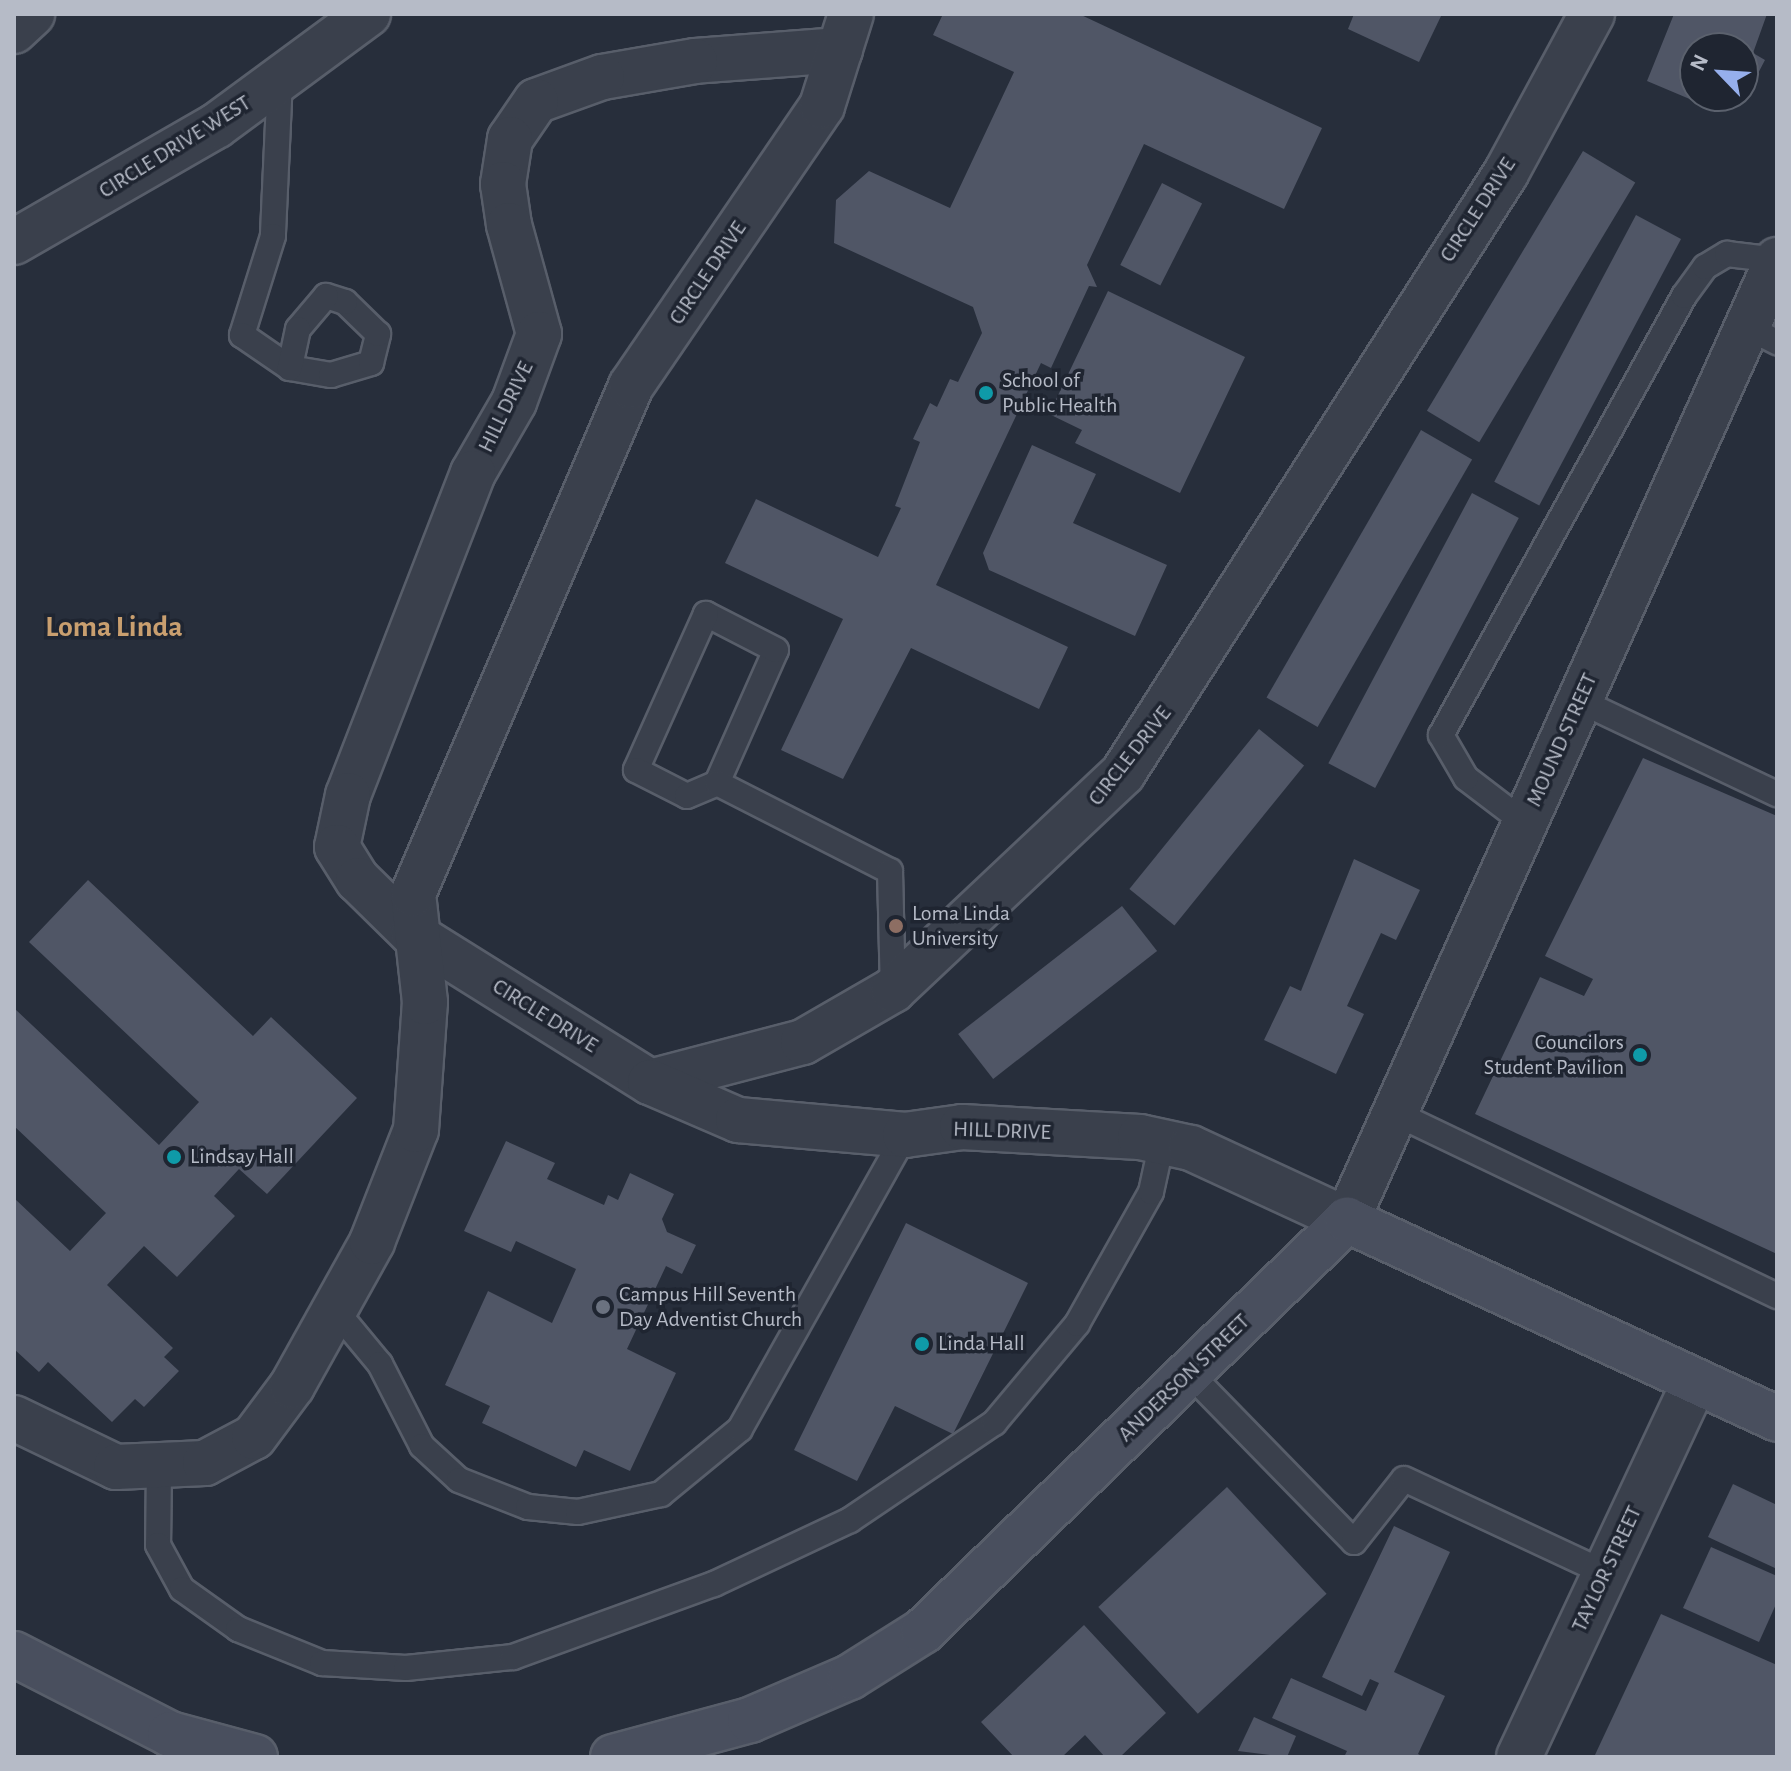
<!DOCTYPE html>
<html>
<head>
<meta charset="utf-8">
<style>
  body { margin:0 }
  #map { position:relative; width:1791px; height:1771px; overflow:hidden; background:#272e3b; font-family:"Alegreya Sans",sans-serif }
  div>[style] { position:absolute }
  [style*='--x'] { left:calc(var(--x)*1px); top:calc(var(--y)*1px); width:calc(var(--w)*1px); rotate:calc(var(--a)*1deg) }
  .building>* { inset:0; background:#505666; transform-origin:0 0 }
  .roads { filter:drop-shadow(2px 0 #585e6a) drop-shadow(-2px 0 #585e6a) drop-shadow(0 2px #585e6a) drop-shadow(0 -2px #585e6a) }
  .service>* { height:24px; margin:-12px; padding:0 12px; transform-origin:12px; border-radius:12px; background:#3a404c }
  .minor>* { height:44px; margin:-22px; padding:0 22px; transform-origin:22px; border-radius:22px; background:#3a404c }
  .tertiary>* { height:44px; margin:-22px; padding:0 22px; transform-origin:22px; border-radius:22px; background:#3a404c }
  .secondary>* { height:44px; margin:-22px; padding:0 22px; transform-origin:22px; border-radius:22px; background:#494f5e }
  .dots>* { width:22px; height:22px; translate:-50% -50%; box-sizing:border-box; border:4px solid #1f2531; border-radius:50% }
  span { translate:-50% -50%; white-space:nowrap; text-align:center; line-height:1.15; -webkit-text-stroke:7px #1f2531; paint-order:stroke }
  .street-label { font-size:22px; color:#b6bbc7 }
  .poi-label { font-size:22px; color:#b6bbc7 }
  .left { translate:0 -50%; text-align:left }
  .right { translate:-100% -50%; text-align:right }
  .district-label { font-size:30px; color:#c99f6f; font-weight:700 }
  .frame { position:absolute; inset:0; border:16px solid #b6bbc7; pointer-events:none }
  .north { position:absolute; left:1679px; top:32px; width:80px; height:80px; box-sizing:border-box; background:#1f2531; border:2px solid #5b616d; border-radius:50%; rotate:295deg; font-size:22px; font-weight:700; line-height:32px; text-align:center; color:#b6bbc7 }
  .north::after { content:''; display:block; margin:auto; width:28px; height:36px; background:#96afec; clip-path:polygon(50% 0,100% 100%,50% 72%,0 100%) }
</style>
</head>
<body>
<div id="map">
  <div class="building">
    <i style="clip-path:polygon(943px 14px,1079px 14px,1322px 128px,1284px 209px,1144px 144px,1087px 265px,1097px 287px,1089px 286px,1051px 368px,1041px 363px,936px 585px,1068px 647px,1039px 709px,911px 648px,843px 779px,781px 750px,843px 619px,725px 563px,756px 499px,878px 557px,901px 508px,895px 506px,920px 442px,913px 439px,930px 403px,937px 407px,950px 379px,958px 382px,982px 333px,973px 307px,834px 243px,836px 200px,869px 171px,950px 208px,1014px 72px,933px 35px)"></i>
    <i style="clip-path:polygon(1354px 14px,1442px 14px,1419px 62px,1348px 29px)"></i>
    <i style="clip-path:polygon(1674px 14px,1767px 14px,1753px 53px,1765px 60px,1752px 85px,1743px 80px,1743px 48px,1695px 48px,1692px 100px,1647px 81px)"></i>
    <i style="left:1583px;top:151px;width:61px;height:303px;rotate:31deg"></i>
    <i style="left:1162px;top:183px;width:45px;height:92px;rotate:27deg"></i>
    <i style="left:1636px;top:215px;width:51px;height:302px;rotate:28deg"></i>
    <i style="clip-path:polygon(1108px 291px,1245px 357px,1180px 493px,1075px 443px,1082px 430px,1049px 414px)"></i>
    <i style="left:1421px;top:430px;width:59px;height:309px;rotate:30deg"></i>
    <i style="clip-path:polygon(1032px 445px,1096px 474px,1073px 523px,1167px 565px,1135px 636px,989px 570px,983px 553px)"></i>
    <i style="left:1472px;top:493px;width:53px;height:306px;rotate:28deg"></i>
    <i style="left:1259px;top:729px;width:58px;height:206px;rotate:39deg"></i>
    <i style="clip-path:polygon(1643px 758px,1777px 816px,1777px 1254px,1475px 1114px,1540px 977px,1584px 996px,1593px 979px,1545px 956px)"></i>
    <i style="clip-path:polygon(1354px 859px,1420px 890px,1396px 940px,1381px 933px,1347px 1006px,1364px 1014px,1336px 1074px,1264px 1040px,1290px 986px,1301px 991px)"></i>
    <i style="clip-path:polygon(88px 880px,253px 1036px,271px 1017px,357px 1098px,267px 1194px,239px 1169px,214px 1196px,235px 1216px,177px 1277px,144px 1246px,107px 1285px,173px 1348px,164px 1357px,179px 1371px,144px 1407px,135px 1399px,112px 1422px,48px 1362px,39px 1372px,14px 1349px,14px 1198px,70px 1251px,106px 1213px,14px 1126px,14px 1008px,159px 1145px,199px 1102px,29px 942px)"></i>
    <i style="left:1122px;top:906px;width:57px;height:208px;rotate:52deg"></i>
    <i style="clip-path:polygon(506px 1141px,555px 1163px,547px 1179px,604px 1205px,608px 1195px,618px 1200px,630px 1173px,674px 1194px,662px 1219px,667px 1232px,696px 1245px,682px 1274px,666px 1266px,627px 1349px,676px 1373px,630px 1471px,584px 1450px,576px 1467px,482px 1423px,490px 1406px,445px 1385px,488px 1291px,552px 1323px,576px 1269px,516px 1241px,511px 1252px,464px 1231px)"></i>
    <i style="clip-path:polygon(906px 1223px,1028px 1283px,953px 1434px,895px 1406px,857px 1481px,794px 1450px)"></i>
    <i style="clip-path:polygon(1733px 1484px,1777px 1505px,1777px 1569px,1708px 1537px)"></i>
    <i style="left:1227px;top:1487px;width:146px;height:176px;rotate:47deg"></i>
    <i style="clip-path:polygon(1394px 1526px,1450px 1552px,1394px 1672px,1445px 1696px,1418px 1754px,1424px 1757px,1344px 1757px,1347px 1751px,1272px 1718px,1291px 1678px,1366px 1711px,1379px 1683px,1370px 1679px,1362px 1696px,1322px 1677px)"></i>
    <i style="clip-path:polygon(1711px 1547px,1777px 1576px,1777px 1602px,1759px 1642px,1683px 1608px)"></i>
    <i style="clip-path:polygon(1661px 1614px,1777px 1665px,1777px 1757px,1594px 1757px)"></i>
    <i style="clip-path:polygon(1084px 1625px,1166px 1713px,1120px 1757px,1105px 1757px,1085px 1735px,1062px 1757px,1014px 1757px,981px 1722px)"></i>
    <i style="clip-path:polygon(1254px 1717px,1296px 1736px,1287px 1757px,1238px 1751px)"></i>
  </div>
  <div class="roads">
    <div class="service">
      <i style="--x:280;--y:79;--w:157;--a:92.6"></i>
      <i style="--x:273;--y:236;--w:104;--a:107.4"></i>
      <i style="--x:242;--y:335;--w:58;--a:34.5"></i>
      <i style="--x:290;--y:368;--w:42;--a:9.7"></i>
      <i style="--x:331;--y:375;--w:42;--a:-16.7"></i>
      <i style="--x:371;--y:363;--w:30;--a:-76"></i>
      <i style="--x:378;--y:334;--w:46;--a:-135.9"></i>
      <i style="--x:345;--y:302;--w:20;--a:-162"></i>
      <i style="--x:326;--y:296;--w:43;--a:130.3"></i>
      <i style="--x:298;--y:329;--w:40;--a:102"></i>
      <i style="--x:1747;--y:327;--w:34;--a:27"></i>
      <i style="--x:1580;--y:701;--w:218;--a:25.3"></i>
      <i style="--x:717;--y:783;--w:145;--a:-66.1"></i>
      <i style="--x:776;--y:650;--w:79;--a:-152.8"></i>
      <i style="--x:706;--y:614;--w:171;--a:114.2"></i>
      <i style="--x:636;--y:770;--w:57;--a:27"></i>
      <i style="--x:687;--y:796;--w:33;--a:-23"></i>
      <i style="--x:717;--y:783;--w:194;--a:27"></i>
      <i style="--x:890;--y:871;--w:119;--a:88.6"></i>
      <i style="--x:1525;--y:823;--w:74;--a:-142.7"></i>
      <i style="--x:1466;--y:778;--w:50;--a:-120.2"></i>
      <i style="--x:1441;--y:735;--w:502;--a:-61.03"></i>
      <i style="--x:1684;--y:296;--w:36;--a:-54"></i>
      <i style="--x:1705;--y:267;--w:26;--a:-31"></i>
      <i style="--x:1727;--y:254;--w:50;--a:6.8"></i>
      <i style="--x:1395;--y:1113;--w:424;--a:25.6"></i>
      <i style="--x:336;--y:1311;--w:69;--a:50.3"></i>
      <i style="--x:380;--y:1364;--w:92;--a:62.9"></i>
      <i style="--x:422;--y:1446;--w:50;--a:42.6"></i>
      <i style="--x:459;--y:1480;--w:74;--a:21.4"></i>
      <i style="--x:528;--y:1507;--w:50;--a:5.7"></i>
      <i style="--x:578;--y:1512;--w:85;--a:-12.2"></i>
      <i style="--x:661;--y:1494;--w:102;--a:-39.4"></i>
      <i style="--x:740;--y:1429;--w:337;--a:-60.7"></i>
      <i style="--x:1189;--y:1373;--w:236;--a:45.7"></i>
      <i style="--x:1354;--y:1542;--w:80;--a:-51.6"></i>
      <i style="--x:1404;--y:1479;--w:223;--a:25"></i>
      <i style="--x:159;--y:1467;--w:78;--a:90.7"></i>
      <i style="--x:158;--y:1545;--w:50;--a:61.4"></i>
      <i style="--x:182;--y:1589;--w:69;--a:35.5"></i>
      <i style="--x:238;--y:1629;--w:91;--a:22"></i>
      <i style="--x:322;--y:1663;--w:84;--a:3.4"></i>
      <i style="--x:406;--y:1668;--w:108;--a:-5.9"></i>
      <i style="--x:513;--y:1657;--w:214;--a:-20"></i>
      <i style="--x:714;--y:1584;--w:150;--a:-25.2"></i>
      <i style="--x:850;--y:1520;--w:174;--a:-34"></i>
      <i style="--x:994;--y:1423;--w:129;--a:-50"></i>
      <i style="--x:1077;--y:1324;--w:151;--a:-60.7"></i>
      <i style="--x:1151;--y:1192;--w:51;--a:-77.6"></i>
    </div>
    <div class="minor">
      <i style="--x:840;--y:50;--w:145;--a:175.7"></i>
      <i style="--x:695;--y:61;--w:94;--a:170.2"></i>
      <i style="--x:602;--y:77;--w:70;--a:160"></i>
      <i style="--x:536;--y:101;--w:46;--a:124.4"></i>
      <i style="--x:510;--y:139;--w:46;--a:98.8"></i>
      <i style="--x:503;--y:184;--w:41;--a:81.7"></i>
      <i style="--x:509;--y:225;--w:113;--a:74.6"></i>
      <i style="--x:539;--y:334;--w:72;--a:110.2"></i>
      <i style="--x:514;--y:402;--w:82;--a:120"></i>
      <i style="--x:473;--y:473;--w:345;--a:111.2"></i>
      <i style="--x:348;--y:795;--w:53;--a:101.9"></i>
      <i style="--x:337;--y:847;--w:39;--a:58"></i>
      <i style="--x:358;--y:880;--w:77;--a:44.5"></i>
      <i style="--x:413;--y:934;--w:279;--a:32"></i>
      <i style="--x:650;--y:1082;--w:158;--a:-14.7"></i>
      <i style="--x:803;--y:1042;--w:104;--a:-30"></i>
      <i style="--x:893;--y:990;--w:316;--a:-43.3"></i>
      <i style="--x:1123;--y:773;--w:712;--a:-57.45"></i>
      <i style="--x:1506;--y:173;--w:181;--a:-61.6"></i>
      <i style="--x:14;--y:242;--w:233;--a:-29.9"></i>
      <i style="--x:216;--y:126;--w:189;--a:-36.4"></i>
      <i style="--x:650;--y:1082;--w:96;--a:23.4"></i>
      <i style="--x:738;--y:1120;--w:168;--a:5.1"></i>
      <i style="--x:905;--y:1135;--w:58;--a:-8"></i>
      <i style="--x:962;--y:1127;--w:178;--a:3.2"></i>
      <i style="--x:1140;--y:1137;--w:52;--a:12.2"></i>
      <i style="--x:1191;--y:1148;--w:172;--a:24.8"></i>
      <i style="--x:14;--y:1418;--w:113;--a:25.7"></i>
      <i style="--x:116;--y:1467;--w:89;--a:-2.6"></i>
      <i style="--x:205;--y:1463;--w:55;--a:-28"></i>
      <i style="--x:254;--y:1437;--w:64;--a:-53.3"></i>
      <i style="--x:292;--y:1386;--w:165;--a:-60.9"></i>
      <i style="--x:372;--y:1242;--w:120;--a:-68.6"></i>
      <i style="--x:416;--y:1130;--w:128;--a:-86"></i>
      <i style="--x:425;--y:1002;--w:109;--a:-96.3"></i>
      <i style="--x:413;--y:894;--w:553;--a:-66.77"></i>
      <i style="--x:631;--y:386;--w:339;--a:-55.7"></i>
      <i style="--x:822;--y:106;--w:96;--a:-72.5"></i>
      <i style="--x:1519;--y:1757;--w:414;--a:-64.9"></i>
    </div>
    <div class="tertiary">
      <i style="--x:14;--y:31;--w:25;--a:-43"></i>
      <i style="--x:1347;--y:1220;--w:1052;--a:-65.87"></i>
    </div>
    <div class="secondary">
      <i style="--x:14;--y:1654;--w:175;--a:27.1"></i>
      <i style="--x:170;--y:1734;--w:88;--a:15.1"></i>
      <i style="--x:613;--y:1757;--w:142;--a:-15.1"></i>
      <i style="--x:750;--y:1720;--w:109;--a:-23.3"></i>
      <i style="--x:850;--y:1677;--w:86;--a:-32.2"></i>
      <i style="--x:923;--y:1631;--w:591;--a:-44.11"></i>
      <i style="--x:1347;--y:1220;--w:474;--a:24.8"></i>
    </div>
  </div>
  <div class="dots">
    <i style="left:986px;top:393px;background:#0f9aa8"></i>
    <i style="left:896px;top:926px;background:#8d6e63"></i>
    <i style="left:1640px;top:1055px;background:#0f9aa8"></i>
    <i style="left:174px;top:1157px;background:#0f9aa8"></i>
    <i style="left:603px;top:1307px;background:#6b7280"></i>
    <i style="left:922px;top:1344px;background:#0f9aa8"></i>
  </div>
  <div class="street-label">
    <span style="left:175px;top:147px;rotate:-32deg">CIRCLE DRIVE WEST</span>
    <span style="left:1478px;top:210px;rotate:-57deg">CIRCLE DRIVE</span>
    <span style="left:708px;top:273px;rotate:-56deg">CIRCLE DRIVE</span>
    <span style="left:506px;top:407px;rotate:-64deg">HILL DRIVE</span>
    <span style="left:1562px;top:740px;rotate:-66deg">MOUND STREET</span>
    <span style="left:1130px;top:756px;rotate:-52deg">CIRCLE DRIVE</span>
    <span style="left:545px;top:1016px;rotate:32deg">CIRCLE DRIVE</span>
    <span style="left:1002px;top:1131px;rotate:2deg">HILL DRIVE</span>
    <span style="left:1184px;top:1378px;rotate:-44deg">ANDERSON STREET</span>
    <span style="left:1607px;top:1569px;rotate:-65deg">TAYLOR STREET</span>
  </div>
  <div class="poi-label">
    <span class="left" style="left:1002px;top:393px">School of<br>Public Health</span>
    <span class="left" style="left:912px;top:926px">Loma Linda<br>University</span>
    <span class="right" style="left:1624px;top:1055px">Councilors<br>Student Pavilion</span>
    <span class="left" style="left:190px;top:1157px">Lindsay Hall</span>
    <span class="left" style="left:619px;top:1307px">Campus Hill Seventh<br>Day Adventist Church</span>
    <span class="left" style="left:938px;top:1344px">Linda Hall</span>
  </div>
  <div class="district-label">
    <span style="left:114px;top:627px">Loma Linda</span>
  </div>
  <div class="frame"></div>
  <div class="north">N</div>
</div>
</body>
</html>
